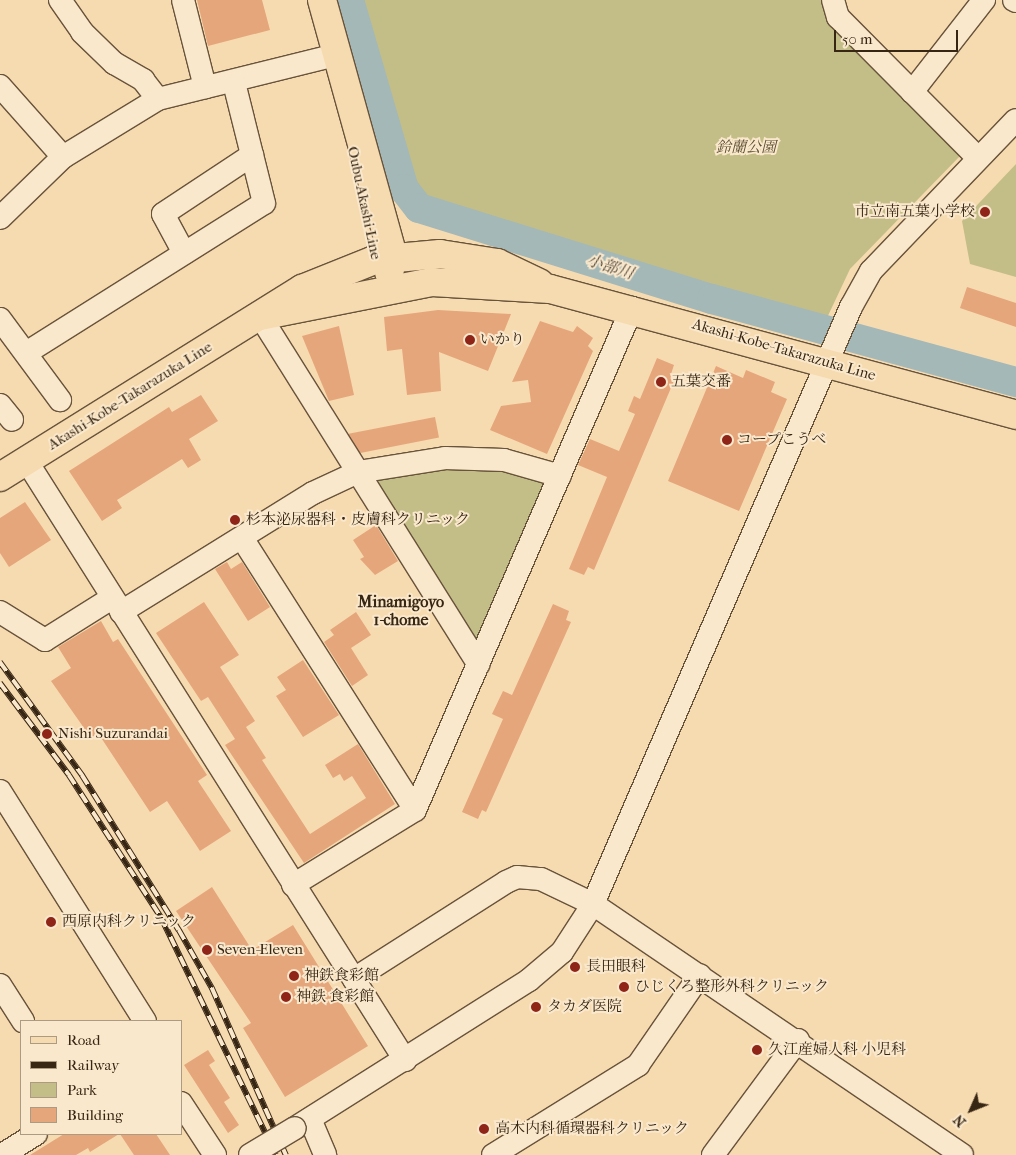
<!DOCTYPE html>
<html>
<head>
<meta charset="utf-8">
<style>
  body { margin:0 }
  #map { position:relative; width:1016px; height:1155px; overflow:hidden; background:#f7dbb0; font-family:"IM FELL French Canon","Noto Serif JP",serif }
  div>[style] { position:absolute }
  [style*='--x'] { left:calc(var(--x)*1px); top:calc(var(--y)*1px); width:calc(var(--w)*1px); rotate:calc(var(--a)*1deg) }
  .green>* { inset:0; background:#c3be87 }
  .river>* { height:30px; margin:-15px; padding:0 15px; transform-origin:15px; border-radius:15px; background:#a3b8b7 }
  .building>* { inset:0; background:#e6a67b; transform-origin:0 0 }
  .roads { filter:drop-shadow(1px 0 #68533b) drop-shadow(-1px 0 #68533b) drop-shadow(0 1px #68533b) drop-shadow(0 -1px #68533b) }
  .minor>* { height:22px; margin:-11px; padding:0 11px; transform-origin:11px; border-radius:11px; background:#fae8cc }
  .major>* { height:28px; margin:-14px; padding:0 14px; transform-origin:14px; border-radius:14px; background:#f7dbb0 }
  .rail>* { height:5.5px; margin-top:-2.75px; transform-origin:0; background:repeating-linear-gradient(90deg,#fae8cc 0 11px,#382614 0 22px); box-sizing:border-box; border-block:1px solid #382614 }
  .bridges { filter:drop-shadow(1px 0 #68533b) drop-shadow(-1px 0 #68533b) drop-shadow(0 1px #68533b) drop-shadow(0 -1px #68533b) }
  .minor-bridge>* { height:22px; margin:-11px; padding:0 11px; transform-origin:11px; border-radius:11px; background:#fae8cc }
  .dots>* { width:14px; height:14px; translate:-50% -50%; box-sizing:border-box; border:2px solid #fae8cc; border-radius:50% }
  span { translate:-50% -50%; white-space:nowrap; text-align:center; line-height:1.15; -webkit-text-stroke:4px #fae8cc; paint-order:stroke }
  .park-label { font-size:15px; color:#5b4c31; font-style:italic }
  .street-label { font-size:15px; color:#382614 }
  .poi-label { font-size:15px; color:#382614 }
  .right { translate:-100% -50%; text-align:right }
  .left { translate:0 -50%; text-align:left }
  .water-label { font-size:16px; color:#534a3d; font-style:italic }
  .neighbourhood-label { font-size:16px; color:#382614; font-weight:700 }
  .legend { position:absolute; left:20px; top:1020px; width:162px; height:115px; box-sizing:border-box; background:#fae8cc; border:1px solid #ac9a82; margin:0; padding:6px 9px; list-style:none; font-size:15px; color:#382614 }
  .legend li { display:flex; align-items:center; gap:10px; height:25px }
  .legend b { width:25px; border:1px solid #ac9a82 }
  .north { position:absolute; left:946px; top:1085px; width:50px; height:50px; -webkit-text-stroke:4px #fae8cc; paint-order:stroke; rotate:226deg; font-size:14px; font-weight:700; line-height:20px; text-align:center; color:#382614 }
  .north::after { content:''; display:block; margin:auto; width:18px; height:22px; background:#382614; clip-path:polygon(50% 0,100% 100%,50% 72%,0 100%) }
  .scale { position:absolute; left:834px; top:30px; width:124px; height:22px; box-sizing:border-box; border:2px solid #382614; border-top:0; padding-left:6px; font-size:15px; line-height:18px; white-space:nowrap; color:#382614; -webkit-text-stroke:4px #fae8cc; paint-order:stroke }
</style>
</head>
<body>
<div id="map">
  <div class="green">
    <i style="clip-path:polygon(358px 0,826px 0,833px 25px,960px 156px,850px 269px,826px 320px,714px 292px,424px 203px,410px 183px)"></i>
    <i style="clip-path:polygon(1016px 164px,1016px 277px,970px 264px,962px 221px)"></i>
    <i style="clip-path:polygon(408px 462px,560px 476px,478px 664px,358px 473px)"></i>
  </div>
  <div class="river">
    <i style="--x:349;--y:0;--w:197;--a:73.8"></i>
    <i style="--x:404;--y:189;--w:24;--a:52"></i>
    <i style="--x:419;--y:208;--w:307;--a:17.3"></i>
    <i style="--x:712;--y:299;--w:315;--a:15.3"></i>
  </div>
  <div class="building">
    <i style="clip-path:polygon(197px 0,262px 0,270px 30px,208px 46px)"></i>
    <i style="clip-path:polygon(967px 287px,1016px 303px,1016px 327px,960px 308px)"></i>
    <i style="clip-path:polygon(438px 310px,511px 314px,488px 371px,439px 352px,441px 391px,407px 395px,402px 349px,387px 351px,384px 317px)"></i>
    <i style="clip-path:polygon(540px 321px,573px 332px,577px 326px,593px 338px,588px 346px,593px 351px,547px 454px,490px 430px,501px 406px,531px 402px,528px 380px,512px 382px)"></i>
    <i style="clip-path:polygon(339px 326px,354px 395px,329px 401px,302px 336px)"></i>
    <i style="clip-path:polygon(657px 358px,674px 365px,671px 374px,676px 376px,594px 570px,588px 567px,584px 575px,569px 569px,607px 477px,578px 465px,590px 439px,619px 451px,635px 414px,628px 411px,634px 396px,640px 399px)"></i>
    <i style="clip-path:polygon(716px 366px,743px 378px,746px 370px,775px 382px,771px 392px,787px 399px,739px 511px,668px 481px)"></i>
    <i style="clip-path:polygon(201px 395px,218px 421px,189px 439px,201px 460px,188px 468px,182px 459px,117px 500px,122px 508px,102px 521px,69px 471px,169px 407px,172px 412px)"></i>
    <i style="left:435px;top:417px;width:21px;height:88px;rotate:79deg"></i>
    <i style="clip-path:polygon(25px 502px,51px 540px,9px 567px,0 553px,0 518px)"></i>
    <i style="clip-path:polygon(376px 525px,398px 561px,375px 575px,360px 559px,364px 557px,353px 540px)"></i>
    <i style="clip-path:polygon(227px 562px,231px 569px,242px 562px,270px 607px,248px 621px,215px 569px)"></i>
    <i style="clip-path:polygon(204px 602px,239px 655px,220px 667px,255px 721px,246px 727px,266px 758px,262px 760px,310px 834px,366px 798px,352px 776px,344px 781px,340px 774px,333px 778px,325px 765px,358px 744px,395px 804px,304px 863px,225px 745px,235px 739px,208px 697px,201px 701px,191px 686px,156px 633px)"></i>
    <i style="clip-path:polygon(553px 604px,569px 611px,566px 620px,571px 622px,486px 812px,482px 810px,478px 819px,462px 812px,503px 719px,492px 714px,503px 691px,512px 695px)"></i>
    <i style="clip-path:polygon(356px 612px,371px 635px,351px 648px,368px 675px,352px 686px,324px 642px,334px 635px,330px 630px)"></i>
    <i style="clip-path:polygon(101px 621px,113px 642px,118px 639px,207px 775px,198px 781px,231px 831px,200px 851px,167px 801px,150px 812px,98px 733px,91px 738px,51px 681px,71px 668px,58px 647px)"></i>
    <i style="clip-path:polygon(303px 660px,339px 715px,303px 737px,276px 696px,286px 690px,277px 677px)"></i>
    <i style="clip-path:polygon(212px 887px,252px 950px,293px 925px,368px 1046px,285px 1097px,243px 1028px,251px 1023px,176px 911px)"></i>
    <i style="clip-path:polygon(208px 1050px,215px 1061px,209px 1065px,230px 1098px,224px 1102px,239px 1125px,228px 1133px,184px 1065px)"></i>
    <i style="clip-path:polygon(64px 1134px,119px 1134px,90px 1152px,88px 1148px,76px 1155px,30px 1155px)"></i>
    <i style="clip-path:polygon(120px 1134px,156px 1134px,170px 1155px,134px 1155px)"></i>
  </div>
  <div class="roads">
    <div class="minor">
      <i style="--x:60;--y:0;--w:39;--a:55"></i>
      <i style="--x:82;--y:32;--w:45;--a:44.1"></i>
      <i style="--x:114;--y:63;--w:34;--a:30"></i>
      <i style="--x:143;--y:80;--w:24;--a:52"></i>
      <i style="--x:183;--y:0;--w:90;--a:75.8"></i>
      <i style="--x:833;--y:0;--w:18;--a:74"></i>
      <i style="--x:838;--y:17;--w:199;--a:45.2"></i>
      <i style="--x:1014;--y:0;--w:2;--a:27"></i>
      <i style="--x:0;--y:86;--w:95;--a:48.4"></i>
      <i style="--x:912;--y:92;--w:117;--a:-52"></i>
      <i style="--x:0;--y:218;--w:88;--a:-44.1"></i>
      <i style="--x:63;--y:157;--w:111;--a:-31.4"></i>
      <i style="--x:158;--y:99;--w:183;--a:-13.9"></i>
      <i style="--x:184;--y:253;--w:44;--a:-118.3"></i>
      <i style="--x:163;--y:214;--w:107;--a:-33.5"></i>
      <i style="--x:260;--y:316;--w:411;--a:57.9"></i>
      <i style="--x:0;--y:319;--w:101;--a:53.5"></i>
      <i style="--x:26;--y:353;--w:281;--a:-32.2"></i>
      <i style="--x:264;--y:203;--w:124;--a:-104"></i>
      <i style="--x:0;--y:405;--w:19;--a:51"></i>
      <i style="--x:26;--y:460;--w:710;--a:57.72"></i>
      <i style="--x:242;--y:538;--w:322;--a:57.5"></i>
      <i style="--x:0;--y:612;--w:53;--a:31.9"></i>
      <i style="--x:45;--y:640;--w:79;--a:-32.1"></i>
      <i style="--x:121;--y:612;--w:226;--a:-31.8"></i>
      <i style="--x:313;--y:493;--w:50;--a:-25"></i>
      <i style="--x:358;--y:472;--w:88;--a:-9.1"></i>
      <i style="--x:445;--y:458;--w:59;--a:1.9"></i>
      <i style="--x:504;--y:460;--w:58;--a:15.9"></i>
      <i style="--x:0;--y:791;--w:272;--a:57.8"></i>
      <i style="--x:293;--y:885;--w:143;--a:-31.6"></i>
      <i style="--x:415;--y:810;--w:547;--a:-66.62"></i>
      <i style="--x:354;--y:979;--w:180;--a:-32.5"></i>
      <i style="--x:506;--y:882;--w:12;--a:-24"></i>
      <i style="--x:517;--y:877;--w:24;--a:5"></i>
      <i style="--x:541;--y:879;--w:58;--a:25.7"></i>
      <i style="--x:593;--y:904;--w:446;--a:34.2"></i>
      <i style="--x:0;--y:985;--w:43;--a:57.4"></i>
      <i style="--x:181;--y:1103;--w:62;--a:56.8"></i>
      <i style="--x:310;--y:1119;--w:39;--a:67"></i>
      <i style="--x:295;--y:1128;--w:277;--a:-32.3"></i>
      <i style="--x:529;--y:980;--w:43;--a:-40.3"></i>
      <i style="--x:562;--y:952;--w:57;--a:-57.1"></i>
      <i style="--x:593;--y:904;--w:650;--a:-66.63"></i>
      <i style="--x:851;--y:307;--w:41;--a:-60.9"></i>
      <i style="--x:871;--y:271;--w:209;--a:-46.2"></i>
      <i style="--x:2;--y:1155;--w:40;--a:-32"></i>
      <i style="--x:493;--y:1155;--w:171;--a:-31.8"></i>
      <i style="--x:638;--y:1065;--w:109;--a:-55.4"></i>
      <i style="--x:713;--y:1155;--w:143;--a:-53.5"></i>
    </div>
    <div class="major">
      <i style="--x:322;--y:0;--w:266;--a:74.5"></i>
      <i style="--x:393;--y:256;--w:17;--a:103"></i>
      <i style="--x:260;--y:316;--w:175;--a:-11.2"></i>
      <i style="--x:432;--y:282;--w:118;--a:3.4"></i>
      <i style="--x:550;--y:289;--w:483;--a:15.1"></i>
      <i style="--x:0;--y:477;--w:356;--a:-31.9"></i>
      <i style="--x:302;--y:289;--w:78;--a:-21.9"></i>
      <i style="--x:374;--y:260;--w:66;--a:-5.2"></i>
      <i style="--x:440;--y:254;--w:58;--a:9"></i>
      <i style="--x:497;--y:263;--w:47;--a:25.5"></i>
    </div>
  </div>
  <div class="rail">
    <i style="--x:0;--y:662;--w:140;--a:54"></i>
    <i style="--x:82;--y:775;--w:183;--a:58"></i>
    <i style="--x:179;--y:930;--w:67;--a:60.4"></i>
    <i style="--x:212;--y:988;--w:183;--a:66.1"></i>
    <i style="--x:0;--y:683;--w:115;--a:53.1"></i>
    <i style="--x:69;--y:775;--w:169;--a:57.1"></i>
    <i style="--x:161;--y:917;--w:264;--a:64.2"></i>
  </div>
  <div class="bridges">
    <div class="minor-bridge">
      <i style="--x:250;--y:1155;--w:52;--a:-31"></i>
    </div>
  </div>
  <div class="dots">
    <i style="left:985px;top:212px;background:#8f2418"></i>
    <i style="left:470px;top:340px;background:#8f2418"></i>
    <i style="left:661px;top:382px;background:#8f2418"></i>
    <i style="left:727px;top:440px;background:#8f2418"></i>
    <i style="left:235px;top:520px;background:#8f2418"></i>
    <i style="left:47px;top:734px;background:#8f2418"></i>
    <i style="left:51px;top:922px;background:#8f2418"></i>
    <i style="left:207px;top:950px;background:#8f2418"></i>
    <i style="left:575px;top:967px;background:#8f2418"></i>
    <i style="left:294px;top:976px;background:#8f2418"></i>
    <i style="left:624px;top:987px;background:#8f2418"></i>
    <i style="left:286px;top:997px;background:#8f2418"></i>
    <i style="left:536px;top:1007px;background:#8f2418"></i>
    <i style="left:757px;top:1050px;background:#8f2418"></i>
    <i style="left:484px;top:1129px;background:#8f2418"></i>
  </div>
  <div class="park-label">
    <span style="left:746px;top:148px">鈴蘭公園</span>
  </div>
  <div class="street-label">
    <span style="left:364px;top:203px;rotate:78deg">Oubu Akashi Line</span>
    <span style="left:784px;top:350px;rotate:16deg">Akashi-Kobe-Takarazuka Line</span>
    <span style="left:130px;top:396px;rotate:-32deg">Akashi-Kobe-Takarazuka Line</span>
  </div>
  <div class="poi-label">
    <span class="right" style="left:975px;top:212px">市立南五葉小学校</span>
    <span class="left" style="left:480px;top:340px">いかり</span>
    <span class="left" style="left:671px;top:382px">五葉交番</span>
    <span class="left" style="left:737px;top:440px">コープこうべ</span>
    <span class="left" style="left:246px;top:520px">杉本泌尿器科・皮膚科クリニック</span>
    <span class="left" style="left:58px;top:734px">Nishi Suzurandai</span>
    <span class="left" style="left:62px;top:922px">西原内科クリニック</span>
    <span class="left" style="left:217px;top:950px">Seven-Eleven</span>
    <span class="left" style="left:586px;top:967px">長田眼科</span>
    <span class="left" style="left:304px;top:976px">神鉄食彩館</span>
    <span class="left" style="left:635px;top:987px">ひじくろ整形外科クリニック</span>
    <span class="left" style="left:296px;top:997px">神鉄 食彩館</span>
    <span class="left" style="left:547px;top:1007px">タカダ医院</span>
    <span class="left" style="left:768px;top:1050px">久江産婦人科 小児科</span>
    <span class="left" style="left:495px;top:1129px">高木内科循環器科クリニック</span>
  </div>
  <div class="water-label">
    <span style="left:610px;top:267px;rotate:18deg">小部川</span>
  </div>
  <div class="neighbourhood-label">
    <span style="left:401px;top:611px">Minamigoyo<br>1-chome</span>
  </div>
  <ul class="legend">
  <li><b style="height:6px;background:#f7dbb0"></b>Road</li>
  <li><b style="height:6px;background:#382614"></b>Railway</li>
  <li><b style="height:14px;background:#c3be87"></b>Park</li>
  <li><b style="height:14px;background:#e6a67b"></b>Building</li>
  </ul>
  <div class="north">N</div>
  <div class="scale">50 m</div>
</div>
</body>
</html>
